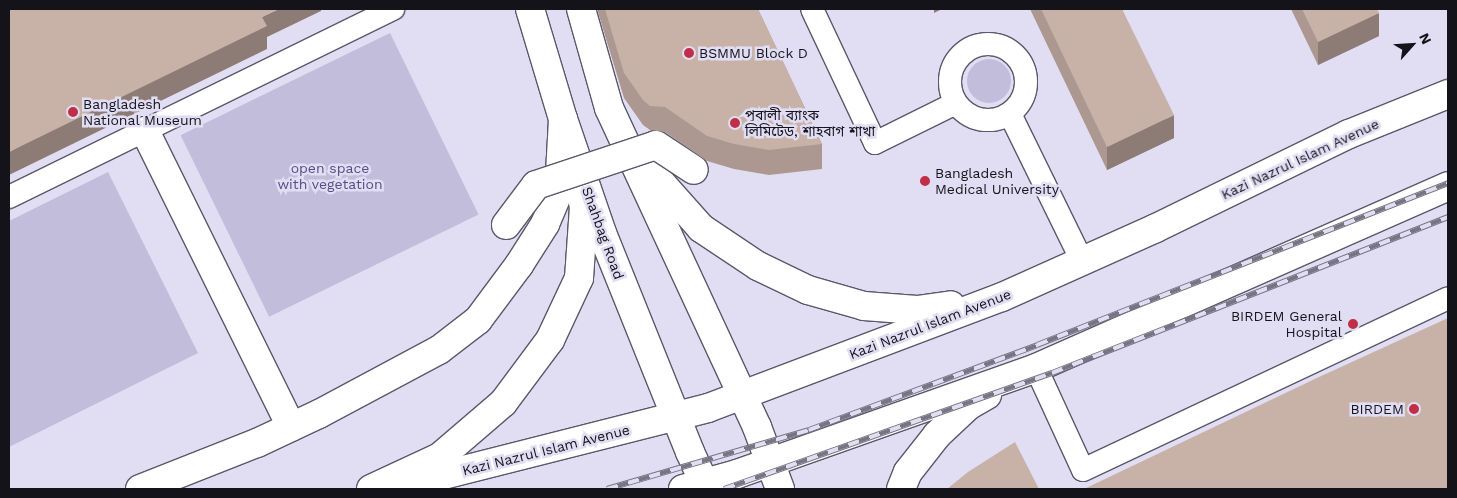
<!DOCTYPE html>
<html>
<head>
<meta charset="utf-8">
<style>
  body { margin:0 }
  #map { position:relative; width:1457px; height:498px; overflow:hidden; background:#e1def4; font-family:"Work Sans","Noto Sans Bengali",sans-serif }
  div>[style] { position:absolute }
  [style*='--x'] { left:calc(var(--x)*1px); top:calc(var(--y)*1px); width:calc(var(--w)*1px); rotate:calc(var(--a)*1deg) }
  .green>* { inset:0; background:#c1bdda; transform-origin:0 0 }
  .round { border-radius:50% }
  .roads { filter:drop-shadow(1px 0 #5a586a) drop-shadow(-1px 0 #5a586a) drop-shadow(0 1px #5a586a) drop-shadow(0 -1px #5a586a) }
  .lane>* { height:22px; margin:-11px; padding:0 11px; transform-origin:11px; border-radius:11px; background:#fff }
  .lane>.ring { margin:-11px; padding:0; box-sizing:content-box; background:none; border:22px solid #fff; border-radius:50% }
  .street>* { height:28px; margin:-14px; padding:0 14px; transform-origin:14px; border-radius:14px; background:#fff }
  .secondary>* { height:28px; margin:-14px; padding:0 14px; transform-origin:14px; border-radius:14px; background:#fff }
  .highway>* { height:28px; margin:-14px; padding:0 14px; transform-origin:14px; border-radius:14px; background:#fff }
  .rail>* { height:5.5px; margin-top:-2.75px; transform-origin:0; background:repeating-linear-gradient(90deg,#e1def4 0 11px,#777584 0 22px); box-sizing:border-box; border-block:1px solid #777584 }
  .bridges { filter:drop-shadow(1px 0 #5a586a) drop-shadow(-1px 0 #5a586a) drop-shadow(0 1px #5a586a) drop-shadow(0 -1px #5a586a) }
  .street-bridge>* { height:28px; margin:-14px; padding:0 14px; transform-origin:14px; border-radius:14px; background:#fff }
  .wall>* { inset:0; background:#ac9890 }
  .shaded-wall>* { inset:0; background:#8c7c75 }
  .building>* { inset:0; background:#c8b1a7 }
  .dots>* { width:14px; height:14px; translate:-50% -50%; box-sizing:border-box; border:2px solid #e1def4; border-radius:50% }
  span { translate:-50% -50%; white-space:nowrap; text-align:center; line-height:1.15; -webkit-text-stroke:5px #e1def4; paint-order:stroke }
  .poi-label { font-size:14px; color:#14131a }
  .left { translate:0 -50%; text-align:left }
  .right { translate:-100% -50%; text-align:right }
  .street-label { font-size:14px; color:#14131a }
  .park-label { font-size:14px; color:#584c86 }
  .frame { position:absolute; inset:0; border:10px solid #14131a; pointer-events:none }
  .north { position:absolute; left:1387px; top:20px; width:50px; height:50px; -webkit-text-stroke:4px #e1def4; paint-order:stroke; rotate:64deg; font-size:14px; font-weight:700; line-height:20px; text-align:center; color:#14131a }
  .north::after { content:''; display:block; margin:auto; width:18px; height:22px; background:#14131a; clip-path:polygon(50% 0,100% 100%,50% 72%,0 100%) }
</style>
</head>
<body>
<div id="map">
  <div class="green">
    <i style="left:390px;top:33px;width:202px;height:233px;rotate:64deg"></i>
    <i class="round" style="left:967px;top:59px;width:44px;height:44px"></i>
    <i style="clip-path:polygon(108px 172px,198px 353px,9px 447px,9px 221px)"></i>
  </div>
  <div class="roads">
    <div class="lane">
      <i style="--x:812;--y:9;--w:148;--a:64.8"></i>
      <i style="--x:875;--y:143;--w:90;--a:-26.3"></i>
      <i class="ring" style="left:950px;top:44px;width:54px;height:54px"></i>
      <i style="--x:1010;--y:114;--w:164;--a:63.9"></i>
      <i style="--x:9;--y:197;--w:428;--a:-26.1"></i>
      <i style="--x:1036;--y:368;--w:112;--a:65.3"></i>
      <i style="--x:1083;--y:470;--w:403;--a:-25.2"></i>
    </div>
    <div class="street">
      <i style="--x:145;--y:131;--w:330;--a:63.7"></i>
    </div>
    <div class="secondary">
      <i style="--x:412;--y:483;--w:305;--a:-14.2"></i>
      <i style="--x:140;--y:489;--w:126;--a:-21.5"></i>
      <i style="--x:257;--y:443;--w:68;--a:-25.1"></i>
      <i style="--x:319;--y:414;--w:136;--a:-28.1"></i>
      <i style="--x:439;--y:350;--w:49;--a:-37.6"></i>
      <i style="--x:478;--y:320;--w:69;--a:-53.3"></i>
      <i style="--x:519;--y:265;--w:49;--a:-57.6"></i>
      <i style="--x:545;--y:224;--w:36;--a:-67"></i>
      <i style="--x:559;--y:191;--w:72;--a:-86.8"></i>
      <i style="--x:371;--y:489;--w:76;--a:-24.9"></i>
      <i style="--x:440;--y:457;--w:83;--a:-40.6"></i>
      <i style="--x:503;--y:403;--w:79;--a:-53.3"></i>
      <i style="--x:550;--y:340;--w:68;--a:-64.9"></i>
      <i style="--x:579;--y:278;--w:71;--a:-86"></i>
      <i style="--x:584;--y:207;--w:24;--a:-102"></i>
      <i style="--x:683;--y:489;--w:56;--a:-15.5"></i>
    </div>
    <div class="highway">
      <i style="--x:530;--y:9;--w:115;--a:73.3"></i>
      <i style="--x:563;--y:119;--w:120;--a:71.1"></i>
      <i style="--x:602;--y:233;--w:236;--a:68.1"></i>
      <i style="--x:690;--y:452;--w:41;--a:65.3"></i>
      <i style="--x:581;--y:9;--w:103;--a:74.2"></i>
      <i style="--x:609;--y:108;--w:352;--a:65.1"></i>
      <i style="--x:757;--y:427;--w:66;--a:69.6"></i>
      <i style="--x:648;--y:165;--w:24;--a:54"></i>
      <i style="--x:662;--y:184;--w:59;--a:48.4"></i>
      <i style="--x:701;--y:228;--w:69;--a:33.7"></i>
      <i style="--x:758;--y:266;--w:55;--a:25.6"></i>
      <i style="--x:808;--y:290;--w:58;--a:15.9"></i>
      <i style="--x:864;--y:306;--w:53;--a:4.3"></i>
      <i style="--x:917;--y:310;--w:34;--a:-8"></i>
      <i style="--x:708;--y:408;--w:314;--a:-20.7"></i>
      <i style="--x:1002;--y:297;--w:167;--a:-24.1"></i>
      <i style="--x:1154;--y:229;--w:217;--a:-26"></i>
      <i style="--x:1349;--y:134;--w:107;--a:-22"></i>
      <i style="--x:737;--y:474;--w:317;--a:-19.5"></i>
      <i style="--x:1036;--y:368;--w:450;--a:-23.8"></i>
      <i style="--x:901;--y:489;--w:18;--a:-68"></i>
      <i style="--x:908;--y:472;--w:47;--a:-51.9"></i>
      <i style="--x:937;--y:435;--w:42;--a:-43.1"></i>
      <i style="--x:968;--y:406;--w:22;--a:-30"></i>
    </div>
  </div>
  <div class="rail">
    <i style="--x:607;--y:489;--w:210;--a:-16.3"></i>
    <i style="--x:809;--y:430;--w:243;--a:-20.4"></i>
    <i style="--x:1037;--y:345;--w:442;--a:-21.5"></i>
    <i style="--x:724;--y:489;--w:348;--a:-19.5"></i>
    <i style="--x:1052;--y:373;--w:426;--a:-21.5"></i>
  </div>
  <div class="bridges">
    <div class="street-bridge">
      <i style="--x:506;--y:225;--w:50;--a:-53.1"></i>
      <i style="--x:536;--y:185;--w:126;--a:-18.4"></i>
      <i style="--x:656;--y:145;--w:45;--a:33.3"></i>
    </div>
  </div>
  <div class="wall">
    <i style="clip-path:polygon(597px 9px,758px 9px,822px 144px,822px 169px,769px 175px,734px 169px,707px 161px,665px 132px,650px 130px,643px 125px,624px 98px)"></i>
    <i style="clip-path:polygon(1030px 9px,1122px 9px,1174px 138px,1107px 170px)"></i>
    <i style="clip-path:polygon(1291px 9px,1377px 9px,1379px 36px,1318px 65px)"></i>
  </div>
  <div class="shaded-wall">
    <i style="clip-path:polygon(279px 9px,321px 9px,321px 11px,267px 37px,267px 49px,9px 175px,9px 152px,262px 17px)"></i>
    <i style="clip-path:polygon(934px 9px,942px 9px,934px 13px)"></i>
    <i style="clip-path:polygon(1379px 13px,1379px 36px,1318px 65px,1318px 42px)"></i>
    <i style="clip-path:polygon(1174px 115px,1174px 138px,1107px 170px,1107px 147px)"></i>
  </div>
  <div class="building">
    <i style="clip-path:polygon(9px 9px,279px 9px,262px 17px,267px 26px,9px 152px)"></i>
    <i style="clip-path:polygon(605px 9px,758px 9px,822px 144px,769px 150px,734px 144px,707px 136px,665px 107px,650px 106px,643px 100px,624px 73px)"></i>
    <i style="clip-path:polygon(1041px 9px,1122px 9px,1174px 115px,1107px 147px)"></i>
    <i style="clip-path:polygon(1302px 9px,1377px 9px,1379px 13px,1318px 42px)"></i>
    <i style="clip-path:polygon(1448px 318px,1448px 489px,1084px 489px,1319px 377px)"></i>
    <i style="clip-path:polygon(1015px 442px,1039px 489px,947px 489px,968px 472px)"></i>
  </div>
  <div class="dots">
    <i style="left:689px;top:53px;background:#c02f48"></i>
    <i style="left:73px;top:112px;background:#c02f48"></i>
    <i style="left:735px;top:123px;background:#c02f48"></i>
    <i style="left:925px;top:181px;background:#c02f48"></i>
    <i style="left:1353px;top:324px;background:#c02f48"></i>
    <i style="left:1414px;top:409px;background:#c02f48"></i>
  </div>
  <div class="poi-label">
    <span class="left" style="left:699px;top:53px">BSMMU Block D</span>
    <span class="left" style="left:83px;top:112px">Bangladesh<br>National Museum</span>
    <span class="left" style="left:745px;top:123px">পূবালী ব্যাংক<br>লিমিটেড, শাহবাগ শাখা</span>
    <span class="left" style="left:935px;top:181px">Bangladesh<br>Medical University</span>
    <span class="right" style="left:1342px;top:324px">BIRDEM General<br>Hospital</span>
    <span class="right" style="left:1404px;top:409px">BIRDEM</span>
  </div>
  <div class="street-label">
    <span style="left:1300px;top:159px;rotate:-25deg">Kazi Nazrul Islam Avenue</span>
    <span style="left:603px;top:233px;rotate:70deg">Shahbag Road</span>
    <span style="left:930px;top:324px;rotate:-21deg">Kazi Nazrul Islam Avenue</span>
    <span style="left:546px;top:450px;rotate:-14deg">Kazi Nazrul Islam Avenue</span>
  </div>
  <div class="park-label">
    <span style="left:330px;top:176px">open space<br>with vegetation</span>
  </div>
  <div class="frame"></div>
  <div class="north">N</div>
</div>
</body>
</html>
